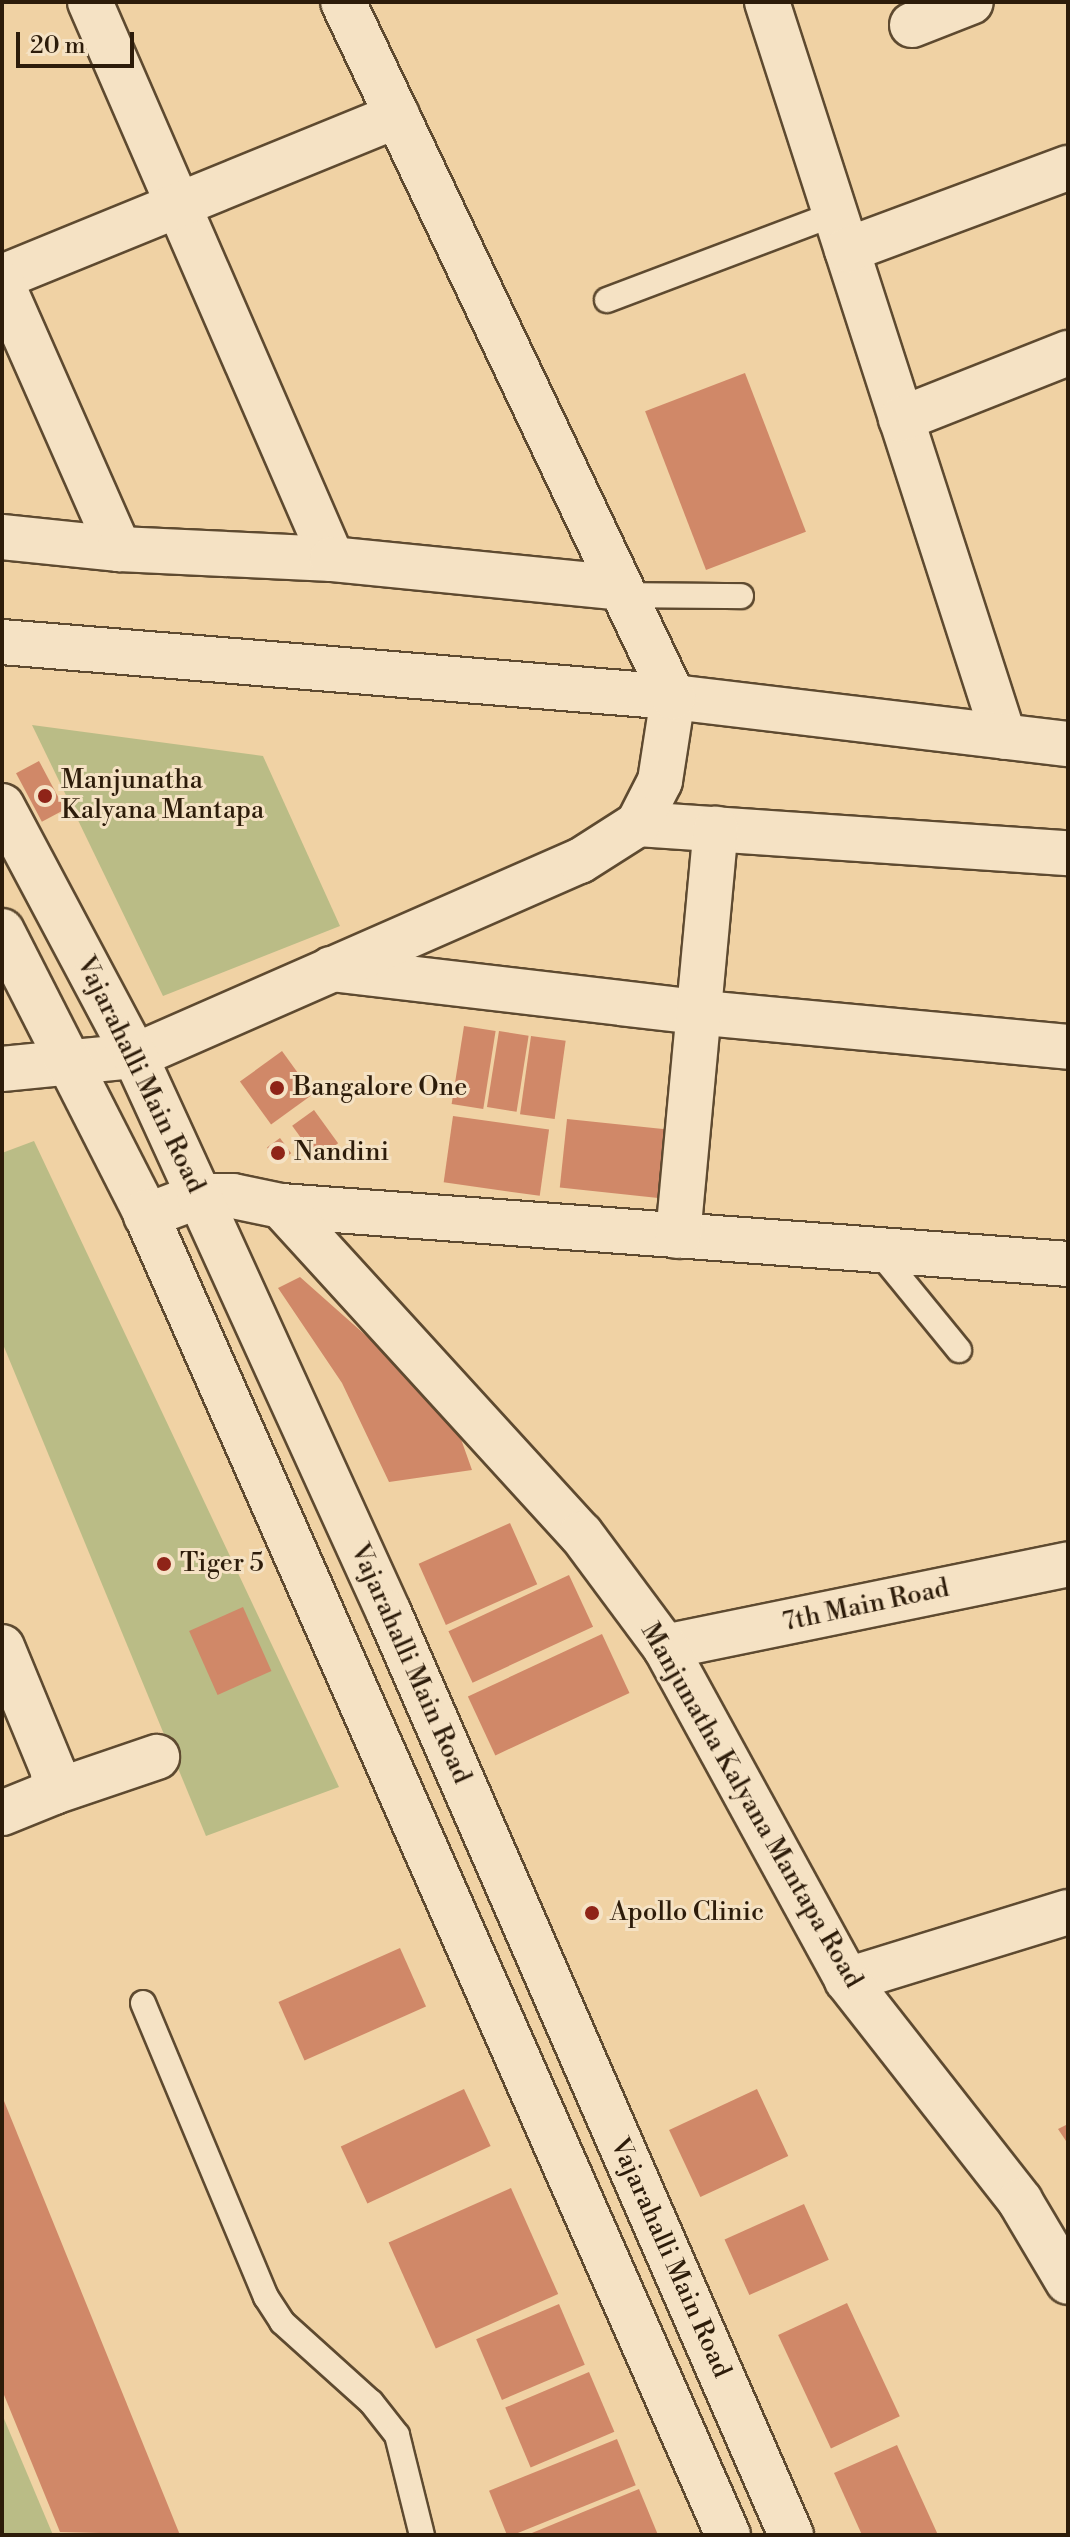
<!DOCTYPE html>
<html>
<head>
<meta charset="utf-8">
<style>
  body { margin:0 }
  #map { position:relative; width:1070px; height:2537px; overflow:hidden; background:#f0d2a4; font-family:"Libre Bodoni",serif }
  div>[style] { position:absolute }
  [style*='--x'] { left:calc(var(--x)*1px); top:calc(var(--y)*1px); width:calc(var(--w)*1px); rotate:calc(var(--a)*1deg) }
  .green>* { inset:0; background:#babc86 }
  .building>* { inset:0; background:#d08868; transform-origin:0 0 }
  .roads { filter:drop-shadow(2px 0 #5e4a30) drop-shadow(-2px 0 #5e4a30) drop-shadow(0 2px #5e4a30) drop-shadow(0 -2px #5e4a30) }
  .service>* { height:24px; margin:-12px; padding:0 12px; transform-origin:12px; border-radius:12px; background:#f5e2c4 }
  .minor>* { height:44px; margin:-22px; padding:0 22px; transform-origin:22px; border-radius:22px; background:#f5e2c4 }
  .tertiary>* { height:44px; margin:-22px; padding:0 22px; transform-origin:22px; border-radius:22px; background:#f5e2c4 }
  .secondary>* { height:44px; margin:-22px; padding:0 22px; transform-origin:22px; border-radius:22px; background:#f5e2c4 }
  .dots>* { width:22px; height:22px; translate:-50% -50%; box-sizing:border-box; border:4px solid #f5e2c4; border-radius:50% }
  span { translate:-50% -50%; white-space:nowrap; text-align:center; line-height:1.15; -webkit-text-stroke:6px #f5e2c4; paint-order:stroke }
  .poi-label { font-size:26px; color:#2d1c0a }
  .left { translate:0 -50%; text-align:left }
  .street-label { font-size:26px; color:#2d1c0a }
  .frame { position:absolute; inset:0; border:4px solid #2d1c0a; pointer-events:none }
  .scale { position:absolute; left:16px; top:32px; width:118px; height:36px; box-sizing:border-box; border:4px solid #2d1c0a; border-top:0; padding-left:10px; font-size:24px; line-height:28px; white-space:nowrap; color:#2d1c0a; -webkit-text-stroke:6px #f5e2c4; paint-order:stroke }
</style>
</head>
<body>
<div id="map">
  <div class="green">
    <i style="clip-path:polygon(32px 725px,263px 756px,340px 926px,163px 996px)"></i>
    <i style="clip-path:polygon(34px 1141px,339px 1787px,206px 1836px,2px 1342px,2px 1153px)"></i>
    <i style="clip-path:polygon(2px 2414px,53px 2535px,2px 2535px)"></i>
  </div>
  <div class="building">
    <i style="left:745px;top:373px;width:170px;height:107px;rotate:69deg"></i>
    <i style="left:39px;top:761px;width:55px;height:26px;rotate:62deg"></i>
    <i style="left:464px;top:1026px;width:32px;height:79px;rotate:9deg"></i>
    <i style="left:499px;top:1031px;width:30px;height:77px;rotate:9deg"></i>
    <i style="left:531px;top:1036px;width:35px;height:79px;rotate:8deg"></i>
    <i style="left:282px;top:1051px;width:53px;height:52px;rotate:54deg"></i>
    <i style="left:314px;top:1110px;width:41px;height:27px;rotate:54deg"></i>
    <i style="left:453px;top:1116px;width:97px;height:67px;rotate:8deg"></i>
    <i style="left:567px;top:1119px;width:99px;height:69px;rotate:6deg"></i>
    <i style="left:280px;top:1138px;width:19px;height:16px;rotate:54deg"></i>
    <i style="clip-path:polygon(300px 1277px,451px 1411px,472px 1470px,389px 1482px,342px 1383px,278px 1288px)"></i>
    <i style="left:510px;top:1523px;width:67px;height:100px;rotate:66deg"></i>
    <i style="left:569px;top:1575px;width:57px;height:133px;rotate:65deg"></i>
    <i style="left:243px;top:1607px;width:70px;height:59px;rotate:66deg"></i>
    <i style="left:602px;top:1634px;width:65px;height:148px;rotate:65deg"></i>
    <i style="left:400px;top:1948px;width:64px;height:133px;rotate:66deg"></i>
    <i style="left:464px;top:2089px;width:63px;height:136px;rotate:65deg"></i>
    <i style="left:757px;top:2089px;width:74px;height:97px;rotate:65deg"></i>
    <i style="clip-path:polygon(2px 2096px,180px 2535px,60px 2532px,2px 2390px)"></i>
    <i style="clip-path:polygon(1068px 2124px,1068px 2144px,1058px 2129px)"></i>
    <i style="left:511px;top:2188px;width:116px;height:134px;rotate:66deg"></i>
    <i style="left:804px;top:2204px;width:61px;height:87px;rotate:66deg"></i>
    <i style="left:847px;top:2303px;width:125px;height:76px;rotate:65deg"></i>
    <i style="left:559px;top:2304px;width:66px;height:90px;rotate:67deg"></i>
    <i style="left:589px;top:2372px;width:65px;height:91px;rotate:67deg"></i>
    <i style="left:617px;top:2439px;width:50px;height:138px;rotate:68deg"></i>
    <i style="clip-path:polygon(897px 2445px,938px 2535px,862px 2535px,834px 2473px)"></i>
    <i style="clip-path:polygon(639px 2489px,658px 2535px,527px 2535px)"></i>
  </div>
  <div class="roads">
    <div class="service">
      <i style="--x:607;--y:300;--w:244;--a:-20.7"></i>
      <i style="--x:624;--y:595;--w:117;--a:0.5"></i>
      <i style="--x:878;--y:1251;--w:128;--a:50.7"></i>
      <i style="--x:143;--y:2003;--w:319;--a:67.3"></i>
      <i style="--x:266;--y:2297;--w:30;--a:57"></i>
      <i style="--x:282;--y:2322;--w:120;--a:42"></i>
      <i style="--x:371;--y:2402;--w:42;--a:51.8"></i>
      <i style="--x:397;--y:2435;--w:103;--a:76"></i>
    </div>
    <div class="minor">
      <i style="--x:90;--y:2;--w:607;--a:66.52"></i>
      <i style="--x:767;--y:2;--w:772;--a:72.13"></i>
      <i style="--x:912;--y:25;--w:63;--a:-21.3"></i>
      <i style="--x:847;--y:250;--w:236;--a:-20.4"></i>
      <i style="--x:2;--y:277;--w:427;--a:-22.2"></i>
      <i style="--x:2;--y:284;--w:290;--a:66.2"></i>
      <i style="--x:901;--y:419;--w:180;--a:-21.6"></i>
      <i style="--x:2;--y:537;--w:118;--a:5.9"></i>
      <i style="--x:119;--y:549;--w:213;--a:2.7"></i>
      <i style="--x:332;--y:559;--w:289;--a:5.7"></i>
      <i style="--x:2;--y:642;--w:673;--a:4.69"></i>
      <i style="--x:673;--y:697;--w:398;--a:6.8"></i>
      <i style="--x:638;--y:824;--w:431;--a:3.9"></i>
      <i style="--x:331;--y:969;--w:375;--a:6.7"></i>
      <i style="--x:703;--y:1013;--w:367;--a:5.3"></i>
      <i style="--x:135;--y:1056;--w:486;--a:-23.7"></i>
      <i style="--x:580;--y:861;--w:69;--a:-32.5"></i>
      <i style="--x:638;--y:824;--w:48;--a:-62.9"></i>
      <i style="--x:660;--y:781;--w:85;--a:-81.2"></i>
      <i style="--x:673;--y:697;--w:769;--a:-115.4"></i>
      <i style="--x:281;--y:1206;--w:789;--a:4.21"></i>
      <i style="--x:678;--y:1236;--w:409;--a:-84.7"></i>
      <i style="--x:2;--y:1647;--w:134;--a:67.6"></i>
      <i style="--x:53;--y:1771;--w:21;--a:87"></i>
      <i style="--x:54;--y:1792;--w:56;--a:158"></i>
      <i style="--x:665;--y:1647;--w:411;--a:-11.6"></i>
      <i style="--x:54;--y:1792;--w:109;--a:-18.8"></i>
      <i style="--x:847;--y:1980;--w:231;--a:-17.1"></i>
    </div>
    <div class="tertiary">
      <i style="--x:2;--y:1069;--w:134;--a:-5.6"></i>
      <i style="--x:146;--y:1216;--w:57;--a:-20.7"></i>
      <i style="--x:199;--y:1196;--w:34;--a:0"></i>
      <i style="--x:233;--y:1196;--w:49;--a:11.8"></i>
      <i style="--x:281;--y:1206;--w:445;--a:47.6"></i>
      <i style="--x:581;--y:1534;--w:141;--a:53.4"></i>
      <i style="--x:665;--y:1647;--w:379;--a:61.3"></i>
      <i style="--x:847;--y:1980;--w:281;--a:51.9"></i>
      <i style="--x:1020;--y:2201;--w:94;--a:59.3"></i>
    </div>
    <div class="secondary">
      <i style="--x:2;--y:806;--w:283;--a:62"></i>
      <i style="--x:135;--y:1056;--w:154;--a:65.4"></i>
      <i style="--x:199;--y:1196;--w:458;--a:65.5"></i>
      <i style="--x:389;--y:1613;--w:1006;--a:66.44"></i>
      <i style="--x:2;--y:931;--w:315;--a:63"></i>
      <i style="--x:145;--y:1212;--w:1446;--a:66.22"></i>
    </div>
  </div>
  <div class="dots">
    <i style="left:45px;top:796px;background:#8f2418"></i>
    <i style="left:277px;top:1088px;background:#8f2418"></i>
    <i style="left:278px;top:1153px;background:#8f2418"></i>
    <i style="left:164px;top:1564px;background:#8f2418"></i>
    <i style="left:592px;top:1913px;background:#8f2418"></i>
  </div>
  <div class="poi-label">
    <span class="left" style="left:61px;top:796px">Manjunatha<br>Kalyana Mantapa</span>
    <span class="left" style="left:293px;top:1088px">Bangalore One</span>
    <span class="left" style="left:294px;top:1153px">Nandini</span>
    <span class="left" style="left:180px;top:1564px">Tiger 5</span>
    <span class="left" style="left:610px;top:1913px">Apollo Clinic</span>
  </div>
  <div class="street-label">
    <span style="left:140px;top:1075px;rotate:64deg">Vajarahalli Main Road</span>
    <span style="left:866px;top:1606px;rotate:-12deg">7th Main Road</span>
    <span style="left:410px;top:1664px;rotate:66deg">Vajarahalli Main Road</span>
    <span style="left:751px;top:1806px;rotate:60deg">Manjunatha Kalyana Mantapa Road</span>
    <span style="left:670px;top:2258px;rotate:66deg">Vajarahalli Main Road</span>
  </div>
  <div class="frame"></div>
  <div class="scale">20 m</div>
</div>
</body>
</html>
